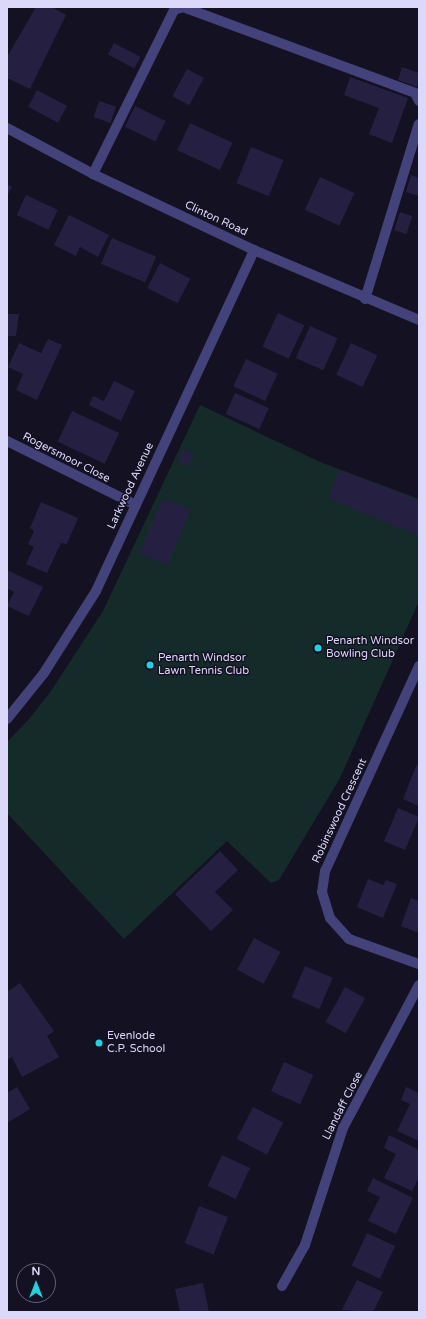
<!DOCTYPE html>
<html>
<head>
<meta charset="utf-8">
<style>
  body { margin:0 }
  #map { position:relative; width:426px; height:1319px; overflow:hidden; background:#141122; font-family:"Varela Round",sans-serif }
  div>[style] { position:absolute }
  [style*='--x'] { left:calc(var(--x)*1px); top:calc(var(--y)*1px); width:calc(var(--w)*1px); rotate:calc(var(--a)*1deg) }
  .green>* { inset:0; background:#152b2a }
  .building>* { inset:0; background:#252041; transform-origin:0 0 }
  .service>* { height:10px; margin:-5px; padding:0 5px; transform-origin:5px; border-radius:5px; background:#43427b }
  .minor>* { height:10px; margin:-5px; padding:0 5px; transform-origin:5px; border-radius:5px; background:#43427b }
  .dots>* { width:11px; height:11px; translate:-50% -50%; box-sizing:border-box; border:2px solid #141122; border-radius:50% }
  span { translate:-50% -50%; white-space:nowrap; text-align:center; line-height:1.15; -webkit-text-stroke:3px #141122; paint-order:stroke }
  .street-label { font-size:11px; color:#dbd8fa }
  .poi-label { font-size:11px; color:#dbd8fa }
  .left { translate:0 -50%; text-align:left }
  .frame { position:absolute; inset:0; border:8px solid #dbd8fa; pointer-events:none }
  .north { position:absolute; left:16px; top:1263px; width:40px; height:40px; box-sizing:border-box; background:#141122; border:1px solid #646178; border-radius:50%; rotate:0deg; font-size:11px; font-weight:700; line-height:16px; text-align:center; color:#dbd8fa }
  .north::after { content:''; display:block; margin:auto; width:14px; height:18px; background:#1ed2df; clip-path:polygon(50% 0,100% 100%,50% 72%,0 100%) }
</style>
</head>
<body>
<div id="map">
  <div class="green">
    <i style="clip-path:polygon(200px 405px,320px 462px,419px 499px,419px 601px,340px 778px,279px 880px,271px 883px,227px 841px,124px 939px,7px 813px,7px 742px,30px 718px,51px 691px,103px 611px)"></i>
  </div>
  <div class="building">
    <i style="clip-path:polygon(36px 7px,52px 7px,66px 15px,30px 89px,7px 78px,7px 57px)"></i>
    <i style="left:114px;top:43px;width:30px;height:13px;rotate:28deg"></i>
    <i style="clip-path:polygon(402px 67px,419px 73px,417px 87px,398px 80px)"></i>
    <i style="left:187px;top:69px;width:19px;height:31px;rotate:28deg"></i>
    <i style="clip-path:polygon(350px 77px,408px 98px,392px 143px,369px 134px,379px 108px,344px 95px)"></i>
    <i style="left:37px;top:90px;width:34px;height:19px;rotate:28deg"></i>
    <i style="left:99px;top:101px;width:18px;height:17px;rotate:19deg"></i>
    <i style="left:135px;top:106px;width:34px;height:23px;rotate:26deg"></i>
    <i style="left:190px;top:123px;width:47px;height:30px;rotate:25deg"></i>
    <i style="left:251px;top:147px;width:35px;height:39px;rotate:22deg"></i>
    <i style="clip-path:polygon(411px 175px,419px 178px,419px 196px,406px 192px)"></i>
    <i style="left:320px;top:177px;width:38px;height:36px;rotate:25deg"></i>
    <i style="clip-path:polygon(7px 184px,12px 187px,7px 196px)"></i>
    <i style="left:26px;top:195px;width:35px;height:22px;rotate:25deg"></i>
    <i style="left:400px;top:212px;width:13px;height:19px;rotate:18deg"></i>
    <i style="clip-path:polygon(69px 215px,109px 235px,98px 257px,80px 247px,76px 256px,54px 245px)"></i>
    <i style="left:112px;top:238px;width:48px;height:28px;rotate:23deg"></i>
    <i style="left:160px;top:263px;width:34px;height:28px;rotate:27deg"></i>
    <i style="left:278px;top:313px;width:29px;height:37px;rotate:25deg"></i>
    <i style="clip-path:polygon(7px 314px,19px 314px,16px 336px,7px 336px)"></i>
    <i style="left:310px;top:326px;width:30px;height:35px;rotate:24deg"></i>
    <i style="clip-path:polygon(48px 339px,62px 345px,37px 400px,16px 390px,23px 374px,8px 367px,19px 343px,41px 353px)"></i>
    <i style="left:351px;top:343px;width:29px;height:35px;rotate:25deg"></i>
    <i style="left:246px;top:359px;width:35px;height:30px;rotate:25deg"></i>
    <i style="clip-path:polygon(114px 381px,135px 391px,121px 421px,89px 405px,93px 396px,104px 401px)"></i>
    <i style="left:235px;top:393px;width:37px;height:23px;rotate:24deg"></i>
    <i style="left:72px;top:411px;width:52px;height:34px;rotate:25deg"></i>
    <i style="left:183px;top:449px;width:12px;height:13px;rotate:24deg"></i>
    <i style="clip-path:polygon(339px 470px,419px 500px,419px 536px,328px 498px)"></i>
    <i style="left:163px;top:498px;width:30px;height:60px;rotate:23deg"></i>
    <i style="clip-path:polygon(41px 502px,78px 518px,67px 544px,61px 543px,47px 573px,26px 564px,34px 547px,28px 544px,34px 531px,30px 528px)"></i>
    <i style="clip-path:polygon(7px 570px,43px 587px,29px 616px,7px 606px,14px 592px,7px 588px)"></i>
    <i style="clip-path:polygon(417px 764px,419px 765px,419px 806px,403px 799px)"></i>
    <i style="left:398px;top:808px;width:23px;height:36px;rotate:23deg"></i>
    <i style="clip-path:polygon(220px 851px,238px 870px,215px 892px,233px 910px,211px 931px,175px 894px)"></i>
    <i style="clip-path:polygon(368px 879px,383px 885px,386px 880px,397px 884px,383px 918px,357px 907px)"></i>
    <i style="clip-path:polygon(411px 898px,419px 901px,419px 933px,401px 926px)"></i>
    <i style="left:254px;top:938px;width:30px;height:36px;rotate:28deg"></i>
    <i style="left:305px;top:966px;width:30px;height:34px;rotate:23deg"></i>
    <i style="clip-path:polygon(20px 983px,54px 1031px,47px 1036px,59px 1057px,22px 1077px,12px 1057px,7px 1060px,7px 992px)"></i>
    <i style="left:345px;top:987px;width:23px;height:40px;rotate:29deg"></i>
    <i style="left:284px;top:1062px;width:32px;height:32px;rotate:24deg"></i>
    <i style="clip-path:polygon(17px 1087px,30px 1109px,7px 1123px,7px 1093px)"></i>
    <i style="clip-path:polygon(406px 1087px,419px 1093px,419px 1141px,397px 1131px,410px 1104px,401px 1100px)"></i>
    <i style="left:253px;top:1107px;width:34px;height:36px;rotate:27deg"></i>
    <i style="clip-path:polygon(389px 1135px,419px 1150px,419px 1177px,412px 1191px,384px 1178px,396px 1154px,384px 1148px)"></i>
    <i style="left:222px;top:1155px;width:31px;height:34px;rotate:25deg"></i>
    <i style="clip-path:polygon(373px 1178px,413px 1198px,396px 1234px,368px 1221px,380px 1197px,367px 1191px)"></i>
    <i style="left:199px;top:1206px;width:31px;height:40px;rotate:21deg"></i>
    <i style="left:367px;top:1233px;width:31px;height:36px;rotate:25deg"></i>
    <i style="clip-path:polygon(357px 1280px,383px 1292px,373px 1312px,342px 1310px)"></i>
    <i style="clip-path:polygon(203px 1283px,209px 1312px,180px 1312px,175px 1289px)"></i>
  </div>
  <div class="service">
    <i style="--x:93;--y:174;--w:183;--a:-63.7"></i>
    <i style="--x:174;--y:10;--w:9;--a:-18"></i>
    <i style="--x:183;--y:7;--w:247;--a:20.3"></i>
    <i style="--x:415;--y:93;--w:9;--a:63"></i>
    <i style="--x:365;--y:299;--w:183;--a:-72.9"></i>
  </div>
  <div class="minor">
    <i style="--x:7;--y:128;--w:98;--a:28.1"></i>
    <i style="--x:93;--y:174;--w:178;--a:25.3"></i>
    <i style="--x:254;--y:250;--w:179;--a:23"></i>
    <i style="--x:7;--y:441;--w:144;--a:26.4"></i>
    <i style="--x:419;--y:666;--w:226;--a:114.6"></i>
    <i style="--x:325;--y:871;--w:21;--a:98"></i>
    <i style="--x:322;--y:892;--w:27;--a:73"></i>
    <i style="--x:330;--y:918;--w:28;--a:48"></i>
    <i style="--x:349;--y:939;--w:74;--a:19.7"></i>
    <i style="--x:7;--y:719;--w:59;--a:-51.2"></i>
    <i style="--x:44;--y:673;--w:97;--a:-57.6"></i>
    <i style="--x:96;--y:591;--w:376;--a:-65.1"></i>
    <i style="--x:282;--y:1286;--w:47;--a:-60.7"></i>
    <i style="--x:305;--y:1245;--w:123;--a:-72"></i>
    <i style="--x:343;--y:1128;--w:162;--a:-62"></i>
  </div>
  <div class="dots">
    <i style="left:318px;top:648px;background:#1ed2df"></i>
    <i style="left:150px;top:665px;background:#1ed2df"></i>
    <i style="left:99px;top:1043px;background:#1ed2df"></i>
  </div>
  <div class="street-label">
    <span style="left:216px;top:219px;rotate:25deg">Clinton Road</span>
    <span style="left:66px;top:458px;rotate:27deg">Rogersmoor Close</span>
    <span style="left:131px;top:486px;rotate:-65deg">Larkwood Avenue</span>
    <span style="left:340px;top:811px;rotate:-65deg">Robinswood Crescent</span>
    <span style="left:343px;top:1106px;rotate:-63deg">Llandaff Close</span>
  </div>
  <div class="poi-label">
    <span class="left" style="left:326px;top:648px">Penarth Windsor<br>Bowling Club</span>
    <span class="left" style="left:158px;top:665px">Penarth Windsor<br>Lawn Tennis Club</span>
    <span class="left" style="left:107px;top:1043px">Evenlode<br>C.P. School</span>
  </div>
  <div class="frame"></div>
  <div class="north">N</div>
</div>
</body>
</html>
